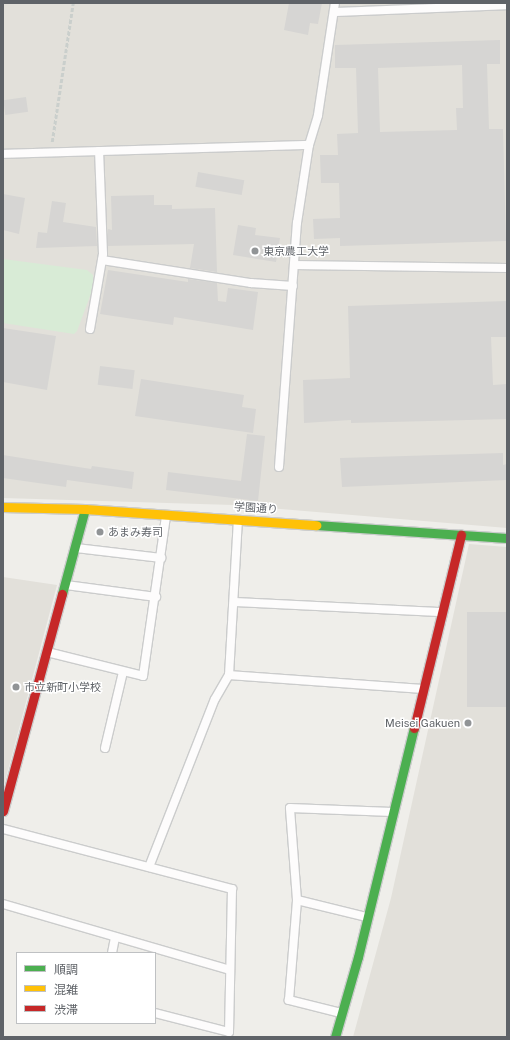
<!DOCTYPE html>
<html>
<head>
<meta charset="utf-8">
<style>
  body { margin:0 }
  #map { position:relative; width:510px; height:1040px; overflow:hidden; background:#efeeea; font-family:"Public Sans","Noto Sans JP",sans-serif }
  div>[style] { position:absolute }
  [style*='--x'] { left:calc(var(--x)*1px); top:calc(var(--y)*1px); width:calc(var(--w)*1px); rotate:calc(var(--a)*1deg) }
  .education>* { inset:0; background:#e2e0da }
  .green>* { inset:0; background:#d8ebd6 }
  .building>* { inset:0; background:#d6d5d3; transform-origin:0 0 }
  .path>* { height:2.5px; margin-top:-1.25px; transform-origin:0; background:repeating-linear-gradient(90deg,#cacfcc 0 4px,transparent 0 6px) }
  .roads { filter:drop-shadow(1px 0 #cbcccc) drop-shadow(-1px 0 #cbcccc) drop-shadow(0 1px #cbcccc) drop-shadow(0 -1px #cbcccc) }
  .lane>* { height:8px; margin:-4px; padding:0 4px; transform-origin:4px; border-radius:4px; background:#fdfcfc }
  .fast>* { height:9px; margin:-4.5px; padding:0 4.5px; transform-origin:4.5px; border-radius:4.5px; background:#4caf50 }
  .slow>* { height:9px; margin:-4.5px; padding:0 4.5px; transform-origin:4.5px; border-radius:4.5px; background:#ffc107 }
  .jam>* { height:9px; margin:-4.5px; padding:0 4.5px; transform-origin:4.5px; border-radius:4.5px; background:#c62828 }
  .dots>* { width:11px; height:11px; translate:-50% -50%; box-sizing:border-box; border:2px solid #fff; border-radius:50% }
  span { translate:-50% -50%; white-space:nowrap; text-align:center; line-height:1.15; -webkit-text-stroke:3px #fff; paint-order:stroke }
  .poi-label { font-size:11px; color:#5f6368 }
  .left { translate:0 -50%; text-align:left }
  .right { translate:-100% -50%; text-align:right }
  .street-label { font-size:11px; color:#5f6368 }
  .frame { position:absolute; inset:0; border:4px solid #5f6368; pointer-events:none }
  .legend { position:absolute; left:16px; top:952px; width:140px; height:72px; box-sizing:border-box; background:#fff; border:1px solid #bfc1c3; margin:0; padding:5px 7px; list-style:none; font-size:12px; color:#5f6368 }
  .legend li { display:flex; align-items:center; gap:8px; height:20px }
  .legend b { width:20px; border:1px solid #bfc1c3 }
</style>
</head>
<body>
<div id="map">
  <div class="education">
    <i style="clip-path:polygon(3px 3px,507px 3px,507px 528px,233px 505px,3px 498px)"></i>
    <i style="clip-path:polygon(469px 544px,507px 547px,507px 1037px,353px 1037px,391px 898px)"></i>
    <i style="clip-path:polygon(3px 577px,57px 585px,3px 789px)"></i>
  </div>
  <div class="green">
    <i style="clip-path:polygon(3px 259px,87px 270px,93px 275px,93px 288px,77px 331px,74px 334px,3px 323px)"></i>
  </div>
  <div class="building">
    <i style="clip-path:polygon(289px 3px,322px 3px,318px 24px,310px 23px,308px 35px,284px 30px)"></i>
    <i style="clip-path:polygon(evenodd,500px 40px,500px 64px,487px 64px,489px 129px,503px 129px,506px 241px,340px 246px,340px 238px,314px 239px,313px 219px,340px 218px,339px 183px,321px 183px,320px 155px,338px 155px,337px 134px,358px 133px,356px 68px,335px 68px,335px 45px,500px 40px,462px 65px,463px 108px,456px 108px,457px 130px,380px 132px,378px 68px,462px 65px)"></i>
    <i style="left:26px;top:97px;width:15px;height:23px;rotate:82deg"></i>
    <i style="left:198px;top:172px;width:47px;height:15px;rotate:10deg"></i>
    <i style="clip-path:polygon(3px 194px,25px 198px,19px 234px,3px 230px)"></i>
    <i style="clip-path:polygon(154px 195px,154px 205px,172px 205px,172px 209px,215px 208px,217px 272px,190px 268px,194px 244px,108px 246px,108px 229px,112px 230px,111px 196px)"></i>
    <i style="clip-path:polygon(52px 201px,66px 203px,63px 222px,96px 227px,97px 246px,36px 248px,38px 232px,47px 233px)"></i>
    <i style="clip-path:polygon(238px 225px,256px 228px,255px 235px,280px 238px,276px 262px,233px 255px)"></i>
    <i style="clip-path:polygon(108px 270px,188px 282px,188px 279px,217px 283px,218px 301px,226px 302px,228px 288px,258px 292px,253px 330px,174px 317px,173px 325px,100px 314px)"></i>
    <i style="clip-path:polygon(507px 301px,507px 337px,491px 337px,493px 385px,507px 384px,507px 419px,351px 423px,351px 420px,304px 423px,303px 380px,350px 378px,348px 306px)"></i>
    <i style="clip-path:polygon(3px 328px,56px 336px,47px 390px,3px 382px)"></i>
    <i style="left:100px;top:366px;width:35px;height:19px;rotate:7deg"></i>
    <i style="clip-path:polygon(141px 379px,244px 395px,242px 407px,256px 409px,253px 433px,135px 416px)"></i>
    <i style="clip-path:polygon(247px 434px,265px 436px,258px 501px,166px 490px,168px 472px,241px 481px)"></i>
    <i style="clip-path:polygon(503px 453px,503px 465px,507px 464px,507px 480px,342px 487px,340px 458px)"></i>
    <i style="clip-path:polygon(3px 455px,91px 469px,92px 466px,134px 472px,132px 489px,67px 480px,66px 487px,3px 478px)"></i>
    <i style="left:467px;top:612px;width:40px;height:95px"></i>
  </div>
  <div class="path">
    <i style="--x:52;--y:142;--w:141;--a:-81.4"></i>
  </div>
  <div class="roads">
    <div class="lane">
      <i style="--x:334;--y:12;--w:173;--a:-2.3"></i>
      <i style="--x:3;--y:154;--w:306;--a:-1.7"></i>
      <i style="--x:102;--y:260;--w:151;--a:8.8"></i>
      <i style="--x:251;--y:283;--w:42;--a:4.1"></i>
      <i style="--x:294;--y:265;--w:213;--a:0.8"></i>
      <i style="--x:90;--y:329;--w:76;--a:-80.2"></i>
      <i style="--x:103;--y:254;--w:103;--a:-92.2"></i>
      <i style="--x:279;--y:467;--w:245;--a:-85.8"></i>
      <i style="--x:297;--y:223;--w:79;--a:-81.3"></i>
      <i style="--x:309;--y:145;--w:31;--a:-73"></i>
      <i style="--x:318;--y:115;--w:113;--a:-81.4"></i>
      <i style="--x:76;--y:548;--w:86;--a:6.7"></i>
      <i style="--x:66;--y:585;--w:91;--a:7.6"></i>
      <i style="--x:234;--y:602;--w:206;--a:2.8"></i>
      <i style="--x:47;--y:652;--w:99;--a:14"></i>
      <i style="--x:143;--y:676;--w:162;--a:-81.8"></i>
      <i style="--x:229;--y:675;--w:194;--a:4.1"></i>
      <i style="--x:105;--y:748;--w:78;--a:-76.7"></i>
      <i style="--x:3;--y:829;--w:237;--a:14.7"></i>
      <i style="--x:232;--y:889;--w:143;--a:91.2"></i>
      <i style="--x:229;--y:1032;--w:76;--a:-165.6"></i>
      <i style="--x:149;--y:867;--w:180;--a:-68.6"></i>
      <i style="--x:215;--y:699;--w:28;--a:-60"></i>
      <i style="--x:229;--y:675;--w:154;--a:-86.7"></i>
      <i style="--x:297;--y:900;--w:71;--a:13.8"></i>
      <i style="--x:3;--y:904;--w:236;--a:16.2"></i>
      <i style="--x:112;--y:953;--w:16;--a:-79"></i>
      <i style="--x:341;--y:1013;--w:54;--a:-166"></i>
      <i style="--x:289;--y:1000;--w:100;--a:-85.4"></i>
      <i style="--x:297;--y:900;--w:92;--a:-94.4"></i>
      <i style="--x:290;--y:808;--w:102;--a:2.2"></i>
    </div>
    <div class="fast">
      <i style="--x:316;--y:525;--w:191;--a:3.9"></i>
      <i style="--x:62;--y:594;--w:88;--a:-74.9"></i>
      <i style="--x:335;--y:1037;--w:83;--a:-74"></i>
      <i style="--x:358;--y:957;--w:236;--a:-76.3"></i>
    </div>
    <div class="slow">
      <i style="--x:3;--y:507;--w:82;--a:1.4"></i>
      <i style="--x:85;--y:509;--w:232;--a:4"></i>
    </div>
    <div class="jam">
      <i style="--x:414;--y:728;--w:199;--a:-76.3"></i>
      <i style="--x:3;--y:811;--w:225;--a:-74.8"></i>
    </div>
  </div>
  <div class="dots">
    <i style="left:255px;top:251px;background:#919496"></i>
    <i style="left:100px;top:532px;background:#919496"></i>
    <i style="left:16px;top:687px;background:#919496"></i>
    <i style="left:468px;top:723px;background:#919496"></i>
  </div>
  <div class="poi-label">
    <span class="left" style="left:263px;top:251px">東京農工大学</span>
    <span class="left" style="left:108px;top:532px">あまみ寿司</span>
    <span class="left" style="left:24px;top:687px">市立新町小学校</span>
    <span class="right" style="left:460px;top:723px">Meisei Gakuen</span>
  </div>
  <div class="street-label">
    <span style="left:256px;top:508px;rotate:4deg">学園通り</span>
  </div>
  <div class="frame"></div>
  <ul class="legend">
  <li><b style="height:5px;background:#4caf50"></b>順調</li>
  <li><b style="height:5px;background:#ffc107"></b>混雑</li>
  <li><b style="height:5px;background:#c62828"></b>渋滞</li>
  </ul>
</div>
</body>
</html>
